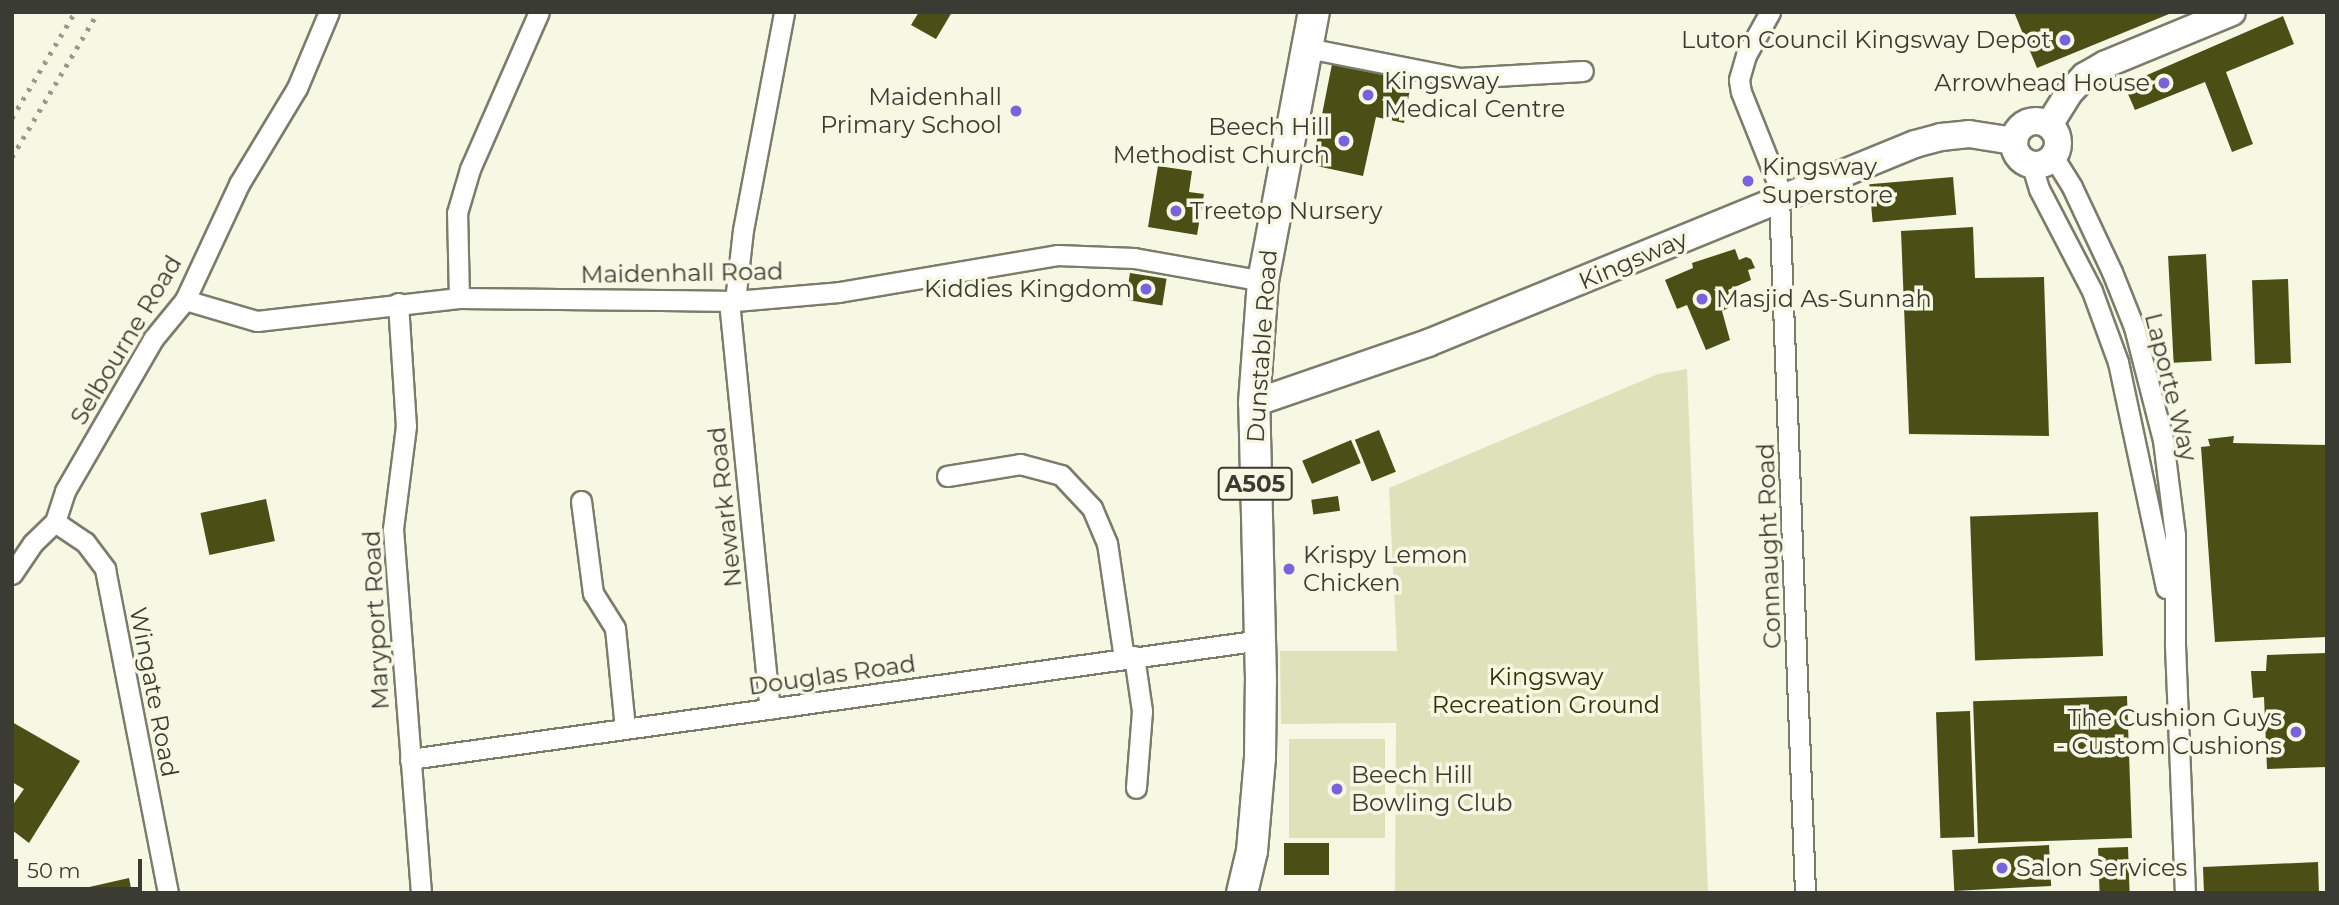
<!DOCTYPE html>
<html>
<head>
<meta charset="utf-8">
<style>
  body { margin:0 }
  #map { position:relative; width:2339px; height:905px; overflow:hidden; background:#f6f8e4; font-family:Montserrat,sans-serif }
  div>[style] { position:absolute }
  [style*='--x'] { left:calc(var(--x)*1px); top:calc(var(--y)*1px); width:calc(var(--w)*1px); rotate:calc(var(--a)*1deg) }
  .green>* { inset:0; background:#dee2ba; transform-origin:0 0 }
  .building>* { inset:0; background:#4c4f15; transform-origin:0 0 }
  .roads { filter:drop-shadow(2px 0 #7b7d6b) drop-shadow(-2px 0 #7b7d6b) drop-shadow(0 2px #7b7d6b) drop-shadow(0 -2px #7b7d6b) }
  .street>* { height:19px; margin:-9.5px; padding:0 9.5px; transform-origin:9.5px; border-radius:9.5px; background:#fff }
  .secondary>* { height:26px; margin:-13px; padding:0 13px; transform-origin:13px; border-radius:13px; background:#fff }
  .secondary>.ring { margin:-13px; padding:0; box-sizing:content-box; background:none; border:26px solid #fff; border-radius:50% }
  .primary>* { height:30px; margin:-15px; padding:0 15px; transform-origin:15px; border-radius:15px; background:#fff }
  .rail>* { height:5px; margin-top:-2.5px; transform-origin:0; background:repeating-linear-gradient(90deg,#989a8b 0 3.5px,transparent 0 10.5px) }
  .dots>* { width:19px; height:19px; translate:-50% -50%; box-sizing:border-box; border:4px solid #f6f8e4; border-radius:50% }
  span { translate:-50% -50%; white-space:nowrap; text-align:center; line-height:1.15; -webkit-text-stroke:7px #f6f8e4; paint-order:stroke }
  .shield-label span { padding:2px 5px; background:#f6f8e4; border:2px solid; border-radius:5px; -webkit-text-stroke-width:0 }
  .shield-label { font-size:23px; color:#3a3b32; font-weight:700 }
  .poi-label { font-size:24px; color:#3a3b32 }
  .right { translate:-100% -50%; text-align:right }
  .left { translate:0 -50%; text-align:left }
  .street-label { font-size:24px; color:#3a3b32 }
  .park-label { font-size:24px; color:#303203 }
  .frame { position:absolute; inset:0; border:14px solid #3a3b32; pointer-events:none }
  .scale { position:absolute; left:14px; top:859px; width:128px; height:32px; box-sizing:border-box; border:4px solid #3a3b32; border-top:0; padding-left:9px; font-size:21px; line-height:24px; white-space:nowrap; color:#3a3b32; -webkit-text-stroke:5px #f6f8e4; paint-order:stroke }
</style>
</head>
<body>
<div id="map">
  <div class="green">
    <i style="clip-path:polygon(1687px 369px,1708px 893px,1395px 893px,1396px 723px,1281px 724px,1280px 651px,1397px 651px,1389px 488px,1658px 374px)"></i>
    <i style="left:1289px;top:739px;width:96px;height:99px"></i>
  </div>
  <div class="building">
    <i style="clip-path:polygon(919px 12px,952px 12px,936px 39px,911px 25px)"></i>
    <i style="clip-path:polygon(2014px 12px,2174px 12px,2037px 68px)"></i>
    <i style="clip-path:polygon(2283px 16px,2294px 44px,2226px 72px,2253px 144px,2232px 152px,2205px 82px,2135px 110px,2124px 85px)"></i>
    <i style="clip-path:polygon(1333px 59px,1400px 72px,1397px 81px,1411px 83px,1404px 123px,1376px 117px,1363px 176px,1312px 165px)"></i>
    <i style="clip-path:polygon(1158px 166px,1192px 171px,1189px 192px,1204px 194px,1197px 235px,1148px 227px)"></i>
    <i style="left:1953px;top:177px;width:38px;height:84px;rotate:85deg"></i>
    <i style="clip-path:polygon(1973px 227px,1975px 278px,2044px 277px,2049px 436px,1909px 434px,1901px 231px)"></i>
    <i style="clip-path:polygon(1735px 249px,1739px 260px,1746px 257px,1751px 259px,1755px 268px,1748px 270px,1751px 280px,1728px 290px,1733px 306px,1722px 311px,1730px 340px,1706px 350px,1687px 305px,1677px 309px,1665px 280px,1693px 268px,1692px 263px)"></i>
    <i style="left:2206px;top:254px;width:107px;height:38px;rotate:87deg"></i>
    <i style="left:1130px;top:273px;width:37px;height:27px;rotate:9deg"></i>
    <i style="left:2288px;top:279px;width:84px;height:36px;rotate:88deg"></i>
    <i style="left:1379px;top:430px;width:45px;height:26px;rotate:68deg"></i>
    <i style="clip-path:polygon(2234px 436px,2233px 443px,2327px 445px,2327px 637px,2215px 642px,2201px 447px,2210px 446px,2208px 439px)"></i>
    <i style="left:1351px;top:440px;width:25px;height:53px;rotate:67deg"></i>
    <i style="left:1338px;top:496px;width:15px;height:27px;rotate:82deg"></i>
    <i style="left:266px;top:499px;width:43px;height:67px;rotate:78deg"></i>
    <i style="left:2098px;top:512px;width:144px;height:128px;rotate:88deg"></i>
    <i style="clip-path:polygon(2327px 653px,2327px 767px,2267px 769px,2264px 697px,2253px 698px,2251px 671px,2266px 671px,2267px 655px)"></i>
    <i style="left:2127px;top:696px;width:142px;height:154px;rotate:88deg"></i>
    <i style="left:1970px;top:711px;width:126px;height:34px;rotate:88deg"></i>
    <i style="clip-path:polygon(12px 722px,80px 761px,29px 843px,12px 830px,12px 806px,24px 789px,12px 782px)"></i>
    <i style="left:1284px;top:843px;width:45px;height:32px"></i>
    <i style="left:2049px;top:845px;width:41px;height:97px;rotate:87deg"></i>
    <i style="left:2128px;top:847px;width:46px;height:30px;rotate:88deg"></i>
    <i style="clip-path:polygon(2318px 862px,2319px 893px,2204px 893px,2203px 867px)"></i>
    <i style="clip-path:polygon(129px 878px,132px 893px,67px 893px,67px 892px)"></i>
  </div>
  <div class="roads">
    <div class="street">
      <i style="--x:1770;--y:12;--w:49;--a:119.2"></i>
      <i style="--x:1746;--y:55;--w:26;--a:106"></i>
      <i style="--x:1739;--y:80;--w:12;--a:81"></i>
      <i style="--x:1741;--y:92;--w:97;--a:68.2"></i>
      <i style="--x:1777;--y:182;--w:15;--a:82"></i>
      <i style="--x:1779;--y:197;--w:696;--a:87.86"></i>
      <i style="--x:1307;--y:48;--w:156;--a:11.1"></i>
      <i style="--x:1460;--y:78;--w:123;--a:-3.3"></i>
      <i style="--x:2054;--y:158;--w:34;--a:58"></i>
      <i style="--x:2072;--y:187;--w:94;--a:64.8"></i>
      <i style="--x:2112;--y:272;--w:59;--a:68.2"></i>
      <i style="--x:2134;--y:327;--w:117;--a:75.6"></i>
      <i style="--x:2163;--y:440;--w:96;--a:82.8"></i>
      <i style="--x:2175;--y:535;--w:110;--a:90"></i>
      <i style="--x:2175;--y:645;--w:248;--a:87.7"></i>
      <i style="--x:2032;--y:166;--w:24;--a:73"></i>
      <i style="--x:2039;--y:189;--w:115;--a:62.5"></i>
      <i style="--x:2092;--y:291;--w:76;--a:69.9"></i>
      <i style="--x:2118;--y:362;--w:231;--a:78"></i>
      <i style="--x:459;--y:298;--w:85;--a:-91.3"></i>
      <i style="--x:457;--y:213;--w:46;--a:-73.5"></i>
      <i style="--x:470;--y:169;--w:171;--a:-66.3"></i>
      <i style="--x:185;--y:300;--w:75;--a:16.3"></i>
      <i style="--x:257;--y:321;--w:203;--a:-6.5"></i>
      <i style="--x:459;--y:298;--w:276;--a:0.6"></i>
      <i style="--x:735;--y:301;--w:104;--a:-4.9"></i>
      <i style="--x:839;--y:292;--w:221;--a:-9.6"></i>
      <i style="--x:1057;--y:255;--w:77;--a:2.2"></i>
      <i style="--x:1134;--y:258;--w:131;--a:10.1"></i>
      <i style="--x:729;--y:301;--w:410;--a:84.3"></i>
      <i style="--x:735;--y:301;--w:71;--a:-83.6"></i>
      <i style="--x:743;--y:230;--w:222;--a:-79.3"></i>
      <i style="--x:398;--y:303;--w:123;--a:86.3"></i>
      <i style="--x:406;--y:426;--w:104;--a:97.2"></i>
      <i style="--x:393;--y:529;--w:365;--a:85.6"></i>
      <i style="--x:947;--y:476;--w:74;--a:-9.3"></i>
      <i style="--x:1020;--y:464;--w:42;--a:15"></i>
      <i style="--x:1061;--y:475;--w:45;--a:46.8"></i>
      <i style="--x:1092;--y:508;--w:38;--a:67"></i>
      <i style="--x:1107;--y:543;--w:116;--a:81.6"></i>
      <i style="--x:581;--y:501;--w:93;--a:82.6"></i>
      <i style="--x:593;--y:593;--w:41;--a:57.8"></i>
      <i style="--x:615;--y:628;--w:101;--a:84.3"></i>
      <i style="--x:55;--y:522;--w:36;--a:34"></i>
      <i style="--x:85;--y:542;--w:34;--a:53"></i>
      <i style="--x:105;--y:569;--w:330;--a:79"></i>
      <i style="--x:12;--y:574;--w:37;--a:-56"></i>
      <i style="--x:33;--y:543;--w:30;--a:-44"></i>
      <i style="--x:55;--y:522;--w:33;--a:-72"></i>
      <i style="--x:65;--y:491;--w:176;--a:-59.9"></i>
      <i style="--x:153;--y:339;--w:50;--a:-50.6"></i>
      <i style="--x:185;--y:300;--w:128;--a:-65"></i>
      <i style="--x:239;--y:184;--w:112;--a:-58.9"></i>
      <i style="--x:297;--y:88;--w:82;--a:-67.2"></i>
      <i style="--x:1134;--y:656;--w:56;--a:81.7"></i>
      <i style="--x:1142;--y:711;--w:77;--a:94.5"></i>
      <i style="--x:410;--y:759;--w:859;--a:-7.96"></i>
    </div>
    <div class="secondary">
      <i class="ring" style="left:2014px;top:121px;width:18px;height:18px"></i>
      <i style="--x:2049;--y:125;--w:36;--a:-58"></i>
      <i style="--x:2068;--y:94;--w:25;--a:-47"></i>
      <i style="--x:2085;--y:76;--w:24;--a:-30"></i>
      <i style="--x:2106;--y:64;--w:136;--a:-22.4"></i>
      <i style="--x:1254;--y:403;--w:184;--a:-19"></i>
      <i style="--x:1428;--y:343;--w:526;--a:-22.23"></i>
      <i style="--x:1915;--y:144;--w:27;--a:-15"></i>
      <i style="--x:1941;--y:137;--w:28;--a:-6"></i>
      <i style="--x:1969;--y:134;--w:46;--a:8.8"></i>
    </div>
    <div class="primary">
      <i style="--x:1242;--y:893;--w:43;--a:-76.6"></i>
      <i style="--x:1252;--y:851;--w:94;--a:-85.1"></i>
      <i style="--x:1260;--y:757;--w:77;--a:-89.3"></i>
      <i style="--x:1261;--y:680;--w:277;--a:-91.4"></i>
      <i style="--x:1254;--y:403;--w:122;--a:-85.8"></i>
      <i style="--x:1263;--y:281;--w:274;--a:-79.3"></i>
    </div>
  </div>
  <div class="rail">
    <i style="--x:12;--y:118;--w:123;--a:-59.3"></i>
    <i style="--x:12;--y:157;--w:169;--a:-59.3"></i>
  </div>
  <div class="dots">
    <i style="left:2065px;top:40px;background:#7763de"></i>
    <i style="left:2164px;top:83px;background:#7763de"></i>
    <i style="left:1368px;top:95px;background:#7763de"></i>
    <i style="left:1016px;top:111px;background:#7763de"></i>
    <i style="left:1344px;top:141px;background:#7763de"></i>
    <i style="left:1748px;top:181px;background:#7763de"></i>
    <i style="left:1176px;top:211px;background:#7763de"></i>
    <i style="left:1146px;top:289px;background:#7763de"></i>
    <i style="left:1702px;top:299px;background:#7763de"></i>
    <i style="left:1289px;top:569px;background:#7763de"></i>
    <i style="left:2296px;top:732px;background:#7763de"></i>
    <i style="left:1337px;top:789px;background:#7763de"></i>
    <i style="left:2002px;top:868px;background:#7763de"></i>
  </div>
  <div class="shield-label">
    <span style="left:1255px;top:484px">A505</span>
  </div>
  <div class="poi-label">
    <span class="right" style="left:2051px;top:40px">Luton Council Kingsway Depot</span>
    <span class="left" style="left:1384px;top:95px">Kingsway<br>Medical Centre</span>
    <span class="right" style="left:2150px;top:83px">Arrowhead House</span>
    <span class="right" style="left:1002px;top:111px">Maidenhall<br>Primary School</span>
    <span class="right" style="left:1330px;top:141px">Beech Hill<br>Methodist Church</span>
    <span class="left" style="left:1762px;top:181px">Kingsway<br>Superstore</span>
    <span class="left" style="left:1190px;top:211px">Treetop Nursery</span>
    <span class="right" style="left:1132px;top:289px">Kiddies Kingdom</span>
    <span class="left" style="left:1716px;top:299px">Masjid As-Sunnah</span>
    <span class="left" style="left:1303px;top:569px">Krispy Lemon<br>Chicken</span>
    <span class="right" style="left:2282px;top:732px">The Cushion Guys<br>- Custom Cushions</span>
    <span class="left" style="left:1351px;top:789px">Beech Hill<br>Bowling Club</span>
    <span class="left" style="left:2016px;top:868px">Salon Services</span>
  </div>
  <div class="street-label">
    <span style="left:1633px;top:260px;rotate:-23deg">Kingsway</span>
    <span style="left:682px;top:273px;rotate:-1deg">Maidenhall Road</span>
    <span style="left:126px;top:340px;rotate:-59deg">Selbourne Road</span>
    <span style="left:1262px;top:346px;rotate:-86deg">Dunstable Road</span>
    <span style="left:2171px;top:387px;rotate:76deg">Laporte Way</span>
    <span style="left:725px;top:507px;rotate:-96deg">Newark Road</span>
    <span style="left:1769px;top:546px;rotate:-92deg">Connaught Road</span>
    <span style="left:376px;top:620px;rotate:-93deg">Maryport Road</span>
    <span style="left:832px;top:675px;rotate:-8deg">Douglas Road</span>
    <span style="left:154px;top:692px;rotate:79deg">Wingate Road</span>
  </div>
  <div class="park-label">
    <span style="left:1546px;top:691px">Kingsway<br>Recreation Ground</span>
  </div>
  <div class="frame"></div>
  <div class="scale">50 m</div>
</div>
</body>
</html>
